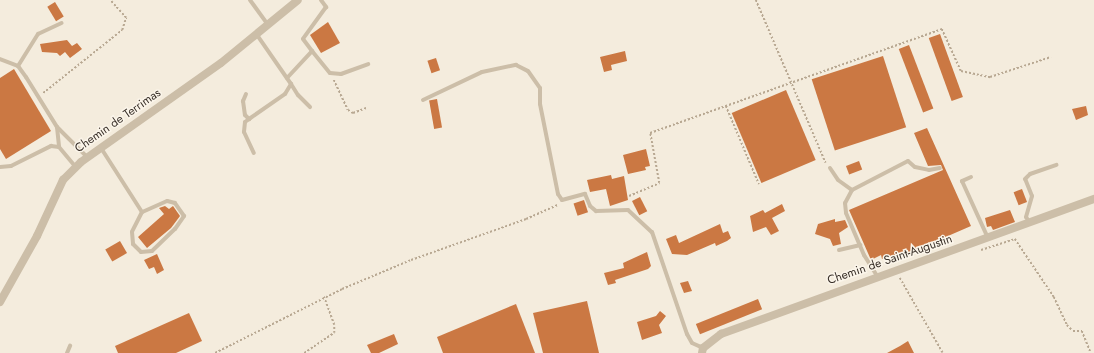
<!DOCTYPE html>
<html>
<head>
<meta charset="utf-8">
<style>
  body { margin:0 }
  #map { position:relative; width:1094px; height:353px; overflow:hidden; background:#f4ecdd; font-family:Jost,sans-serif }
  div>[style] { position:absolute }
  [style*='--x'] { left:calc(var(--x)*1px); top:calc(var(--y)*1px); width:calc(var(--w)*1px); rotate:calc(var(--a)*1deg) }
  .building>* { inset:0; background:#cb7843; transform-origin:0 0 }
  .path>* { height:1.5px; margin-top:-0.75px; transform-origin:0; background:repeating-linear-gradient(90deg,#b8a892 0 2px,transparent 0 4px) }
  .lane>* { height:4px; margin:-2px; padding:0 2px; transform-origin:2px; border-radius:2px; background:#ccbea8 }
  .street>* { height:8px; margin:-4px; padding:0 4px; transform-origin:4px; border-radius:4px; background:#ccbea8 }
  span { translate:-50% -50%; white-space:nowrap; text-align:center; line-height:1.15; -webkit-text-stroke:3px #fbf5ea; paint-order:stroke }
  .street-label { font-size:12px; color:#393029 }
</style>
</head>
<body>
<div id="map">
  <div class="building">
    <i style="left:55px;top:2px;width:17px;height:9px;rotate:59deg"></i>
    <i style="clip-path:polygon(328px 22px,340px 43px,321px 53px,310px 35px)"></i>
    <i style="left:940px;top:34px;width:67px;height:12px;rotate:70deg"></i>
    <i style="clip-path:polygon(67px 40px,72px 46px,77px 43px,82px 49px,70px 58px,65px 52px,60px 56px,57px 53px,42px 52px,40px 44px)"></i>
    <i style="left:909px;top:45px;width:68px;height:11px;rotate:69deg"></i>
    <i style="clip-path:polygon(625px 51px,627px 61px,611px 65px,612px 70px,604px 72px,600px 57px)"></i>
    <i style="left:883px;top:56px;width:75px;height:75px;rotate:72deg"></i>
    <i style="left:436px;top:58px;width:13px;height:9px;rotate:72deg"></i>
    <i style="clip-path:polygon(14px 69px,51px 131px,6px 159px,0 149px,0 78px)"></i>
    <i style="left:786px;top:90px;width:76px;height:59px;rotate:67deg"></i>
    <i style="left:437px;top:99px;width:29px;height:8px;rotate:80deg"></i>
    <i style="clip-path:polygon(1086px 106px,1088px 115px,1076px 120px,1072px 109px)"></i>
    <i style="clip-path:polygon(927px 128px,971px 226px,895px 259px,893px 255px,882px 259px,881px 255px,871px 260px,849px 210px,943px 170px,941px 165px,928px 166px,914px 133px)"></i>
    <i style="clip-path:polygon(646px 149px,650px 166px,645px 167px,646px 170px,628px 174px,623px 155px)"></i>
    <i style="left:859px;top:161px;width:9px;height:14px;rotate:69deg"></i>
    <i style="clip-path:polygon(611px 175px,612px 179px,624px 176px,628px 200px,610px 206px,606px 189px,590px 192px,587px 180px)"></i>
    <i style="left:1022px;top:189px;width:14px;height:9px;rotate:69deg"></i>
    <i style="left:640px;top:197px;width:16px;height:9px;rotate:63deg"></i>
    <i style="left:584px;top:200px;width:13px;height:11px;rotate:72deg"></i>
    <i style="clip-path:polygon(782px 204px,785px 211px,772px 218px,779px 231px,771px 235px,766px 227px,753px 232px,750px 216px,763px 210px,765px 213px)"></i>
    <i style="clip-path:polygon(165px 206px,169px 209px,173px 206px,180px 216px,171px 228px,147px 248px,138px 237px,164px 214px,159px 208px)"></i>
    <i style="clip-path:polygon(1010px 210px,1015px 222px,993px 230px,991px 226px,987px 227px,985px 218px)"></i>
    <i style="clip-path:polygon(835px 219px,835px 222px,845px 220px,848px 227px,839px 233px,841px 244px,833px 246px,830px 239px,815px 234px,818px 224px)"></i>
    <i style="clip-path:polygon(720px 224px,723px 233px,728px 231px,731px 238px,727px 241px,716px 246px,715px 243px,687px 255px,672px 254px,666px 239px,676px 235px,679px 243px)"></i>
    <i style="left:120px;top:241px;width:14px;height:17px;rotate:60deg"></i>
    <i style="clip-path:polygon(647px 252px,651px 266px,648px 269px,615px 280px,616px 283px,608px 285px,604px 273px,624px 268px,623px 263px)"></i>
    <i style="clip-path:polygon(157px 254px,164px 270px,157px 274px,154px 267px,149px 269px,144px 260px)"></i>
    <i style="clip-path:polygon(688px 281px,692px 291px,684px 293px,680px 283px)"></i>
    <i style="left:758px;top:299px;width:11px;height:67px;rotate:68deg"></i>
    <i style="clip-path:polygon(587px 301px,599px 353px,543px 353px,533px 313px)"></i>
    <i style="clip-path:polygon(516px 304px,535px 353px,443px 353px,437px 337px)"></i>
    <i style="clip-path:polygon(660px 311px,666px 316px,659px 325px,662px 333px,642px 340px,637px 322px,656px 316px)"></i>
    <i style="clip-path:polygon(189px 313px,202px 341px,176px 353px,118px 353px,115px 346px)"></i>
    <i style="clip-path:polygon(394px 334px,398px 344px,379px 353px,371px 353px,367px 345px)"></i>
    <i style="clip-path:polygon(908px 341px,914px 353px,887px 353px,900px 346px)"></i>
  </div>
  <div class="path">
    <i style="--x:756;--y:0;--w:177;--a:66.8"></i>
    <i style="--x:334;--y:80;--w:33;--a:65"></i>
    <i style="--x:348;--y:110;--w:6;--a:31"></i>
    <i style="--x:353;--y:113;--w:14;--a:-21"></i>
    <i style="--x:43;--y:93;--w:101;--a:-38.6"></i>
    <i style="--x:122;--y:30;--w:13;--a:-72"></i>
    <i style="--x:126;--y:18;--w:24;--a:-132"></i>
    <i style="--x:726;--y:106;--w:85;--a:67.1"></i>
    <i style="--x:629;--y:196;--w:33;--a:-23"></i>
    <i style="--x:659;--y:183;--w:51;--a:-100.2"></i>
    <i style="--x:650;--y:133;--w:310;--a:-19.6"></i>
    <i style="--x:942;--y:29;--w:46;--a:65.7"></i>
    <i style="--x:961;--y:71;--w:30;--a:12"></i>
    <i style="--x:990;--y:77;--w:64;--a:-18.2"></i>
    <i style="--x:981;--y:250;--w:36;--a:-18"></i>
    <i style="--x:1015;--y:239;--w:70;--a:56.1"></i>
    <i style="--x:1054;--y:297;--w:31;--a:65"></i>
    <i style="--x:1067;--y:325;--w:8;--a:45"></i>
    <i style="--x:1073;--y:331;--w:9;--a:0"></i>
    <i style="--x:1082;--y:331;--w:24;--a:68"></i>
    <i style="--x:900;--y:278;--w:86;--a:60.2"></i>
    <i style="--x:215;--y:353;--w:142;--a:-26.7"></i>
    <i style="--x:342;--y:289;--w:75;--a:-22.8"></i>
    <i style="--x:411;--y:260;--w:122;--a:-19.6"></i>
    <i style="--x:526;--y:219;--w:35;--a:-24"></i>
    <i style="--x:304;--y:353;--w:36;--a:-34"></i>
    <i style="--x:334;--y:333;--w:8;--a:-90"></i>
    <i style="--x:334;--y:325;--w:30;--a:-110"></i>
  </div>
  <div class="lane">
    <i style="--x:250;--y:0;--w:31;--a:54"></i>
    <i style="--x:321;--y:0;--w:9;--a:54"></i>
    <i style="--x:326;--y:7;--w:39;--a:126"></i>
    <i style="--x:303;--y:39;--w:15;--a:53"></i>
    <i style="--x:312;--y:51;--w:28;--a:51"></i>
    <i style="--x:330;--y:73;--w:11;--a:5"></i>
    <i style="--x:341;--y:74;--w:29;--a:-20"></i>
    <i style="--x:0;--y:59;--w:19;--a:21"></i>
    <i style="--x:18;--y:66;--w:14;--a:54"></i>
    <i style="--x:26;--y:77;--w:59;--a:58.2"></i>
    <i style="--x:57;--y:127;--w:20;--a:84"></i>
    <i style="--x:18;--y:66;--w:38;--a:-58"></i>
    <i style="--x:38;--y:34;--w:26;--a:-25"></i>
    <i style="--x:287;--y:78;--w:37;--a:-47"></i>
    <i style="--x:291;--y:84;--w:13;--a:58"></i>
    <i style="--x:298;--y:95;--w:17;--a:45"></i>
    <i style="--x:246;--y:94;--w:8;--a:113"></i>
    <i style="--x:243;--y:101;--w:14;--a:82"></i>
    <i style="--x:245;--y:115;--w:6;--a:45"></i>
    <i style="--x:249;--y:119;--w:44;--a:-34.8"></i>
    <i style="--x:285;--y:94;--w:12;--a:-59"></i>
    <i style="--x:291;--y:84;--w:60;--a:-124.8"></i>
    <i style="--x:423;--y:100;--w:65;--a:-25.4"></i>
    <i style="--x:482;--y:72;--w:35;--a:-12"></i>
    <i style="--x:516;--y:65;--w:13;--a:27"></i>
    <i style="--x:528;--y:71;--w:21;--a:55"></i>
    <i style="--x:540;--y:88;--w:16;--a:90"></i>
    <i style="--x:540;--y:104;--w:92;--a:78.7"></i>
    <i style="--x:558;--y:194;--w:7;--a:56"></i>
    <i style="--x:562;--y:200;--w:24;--a:-15"></i>
    <i style="--x:585;--y:194;--w:13;--a:67"></i>
    <i style="--x:590;--y:206;--w:8;--a:40"></i>
    <i style="--x:596;--y:211;--w:32;--a:-2"></i>
    <i style="--x:628;--y:210;--w:33;--a:43"></i>
    <i style="--x:652;--y:232;--w:108;--a:71.1"></i>
    <i style="--x:687;--y:334;--w:10;--a:61"></i>
    <i style="--x:692;--y:343;--w:12;--a:24"></i>
    <i style="--x:249;--y:119;--w:5;--a:143"></i>
    <i style="--x:245;--y:122;--w:10;--a:96"></i>
    <i style="--x:244;--y:132;--w:23;--a:65"></i>
    <i style="--x:57;--y:127;--w:42;--a:45"></i>
    <i style="--x:101;--y:148;--w:76;--a:57.4"></i>
    <i style="--x:142;--y:212;--w:22;--a:117"></i>
    <i style="--x:132;--y:232;--w:12;--a:85"></i>
    <i style="--x:133;--y:244;--w:11;--a:45"></i>
    <i style="--x:141;--y:252;--w:11;--a:-5"></i>
    <i style="--x:152;--y:251;--w:32;--a:-44"></i>
    <i style="--x:175;--y:229;--w:16;--a:-55"></i>
    <i style="--x:184;--y:216;--w:16;--a:-125"></i>
    <i style="--x:175;--y:203;--w:8;--a:-166"></i>
    <i style="--x:167;--y:201;--w:27;--a:156"></i>
    <i style="--x:0;--y:167;--w:11;--a:-5"></i>
    <i style="--x:11;--y:166;--w:45;--a:-26.6"></i>
    <i style="--x:51;--y:146;--w:8;--a:7"></i>
    <i style="--x:59;--y:147;--w:26;--a:50"></i>
    <i style="--x:830;--y:168;--w:14;--a:56"></i>
    <i style="--x:838;--y:180;--w:17;--a:36"></i>
    <i style="--x:852;--y:190;--w:15;--a:118"></i>
    <i style="--x:845;--y:203;--w:10;--a:84"></i>
    <i style="--x:846;--y:213;--w:46;--a:66.8"></i>
    <i style="--x:864;--y:255;--w:26;--a:58"></i>
    <i style="--x:971;--y:177;--w:10;--a:156"></i>
    <i style="--x:962;--y:181;--w:63;--a:65.5"></i>
    <i style="--x:852;--y:190;--w:63;--a:-27.4"></i>
    <i style="--x:908;--y:161;--w:9;--a:41"></i>
    <i style="--x:915;--y:167;--w:14;--a:12"></i>
    <i style="--x:929;--y:170;--w:11;--a:-10"></i>
    <i style="--x:1030;--y:223;--w:7;--a:-124"></i>
    <i style="--x:1026;--y:217;--w:22;--a:-74"></i>
    <i style="--x:1032;--y:196;--w:18;--a:-112"></i>
    <i style="--x:1025;--y:179;--w:7;--a:-45"></i>
    <i style="--x:1030;--y:174;--w:28;--a:-19"></i>
    <i style="--x:839;--y:250;--w:22;--a:-13"></i>
    <i style="--x:67;--y:353;--w:8;--a:-67"></i>
  </div>
  <div class="street">
    <i style="--x:0;--y:302;--w:76;--a:-60.7"></i>
    <i style="--x:37;--y:236;--w:62;--a:-65.1"></i>
    <i style="--x:63;--y:180;--w:25;--a:-45"></i>
    <i style="--x:81;--y:162;--w:171;--a:-35.3"></i>
    <i style="--x:221;--y:63;--w:99;--a:-39.3"></i>
    <i style="--x:702;--y:353;--w:5;--a:-79"></i>
    <i style="--x:703;--y:348;--w:23;--a:-38"></i>
    <i style="--x:721;--y:334;--w:397;--a:-19.9"></i>
  </div>
  <div class="street-label">
    <span style="left:118px;top:121px;rotate:-35deg">Chemin de Terrimas</span>
    <span style="left:890px;top:260px;rotate:-19deg">Chemin de Saint-Augustin</span>
  </div>
</div>
</body>
</html>
